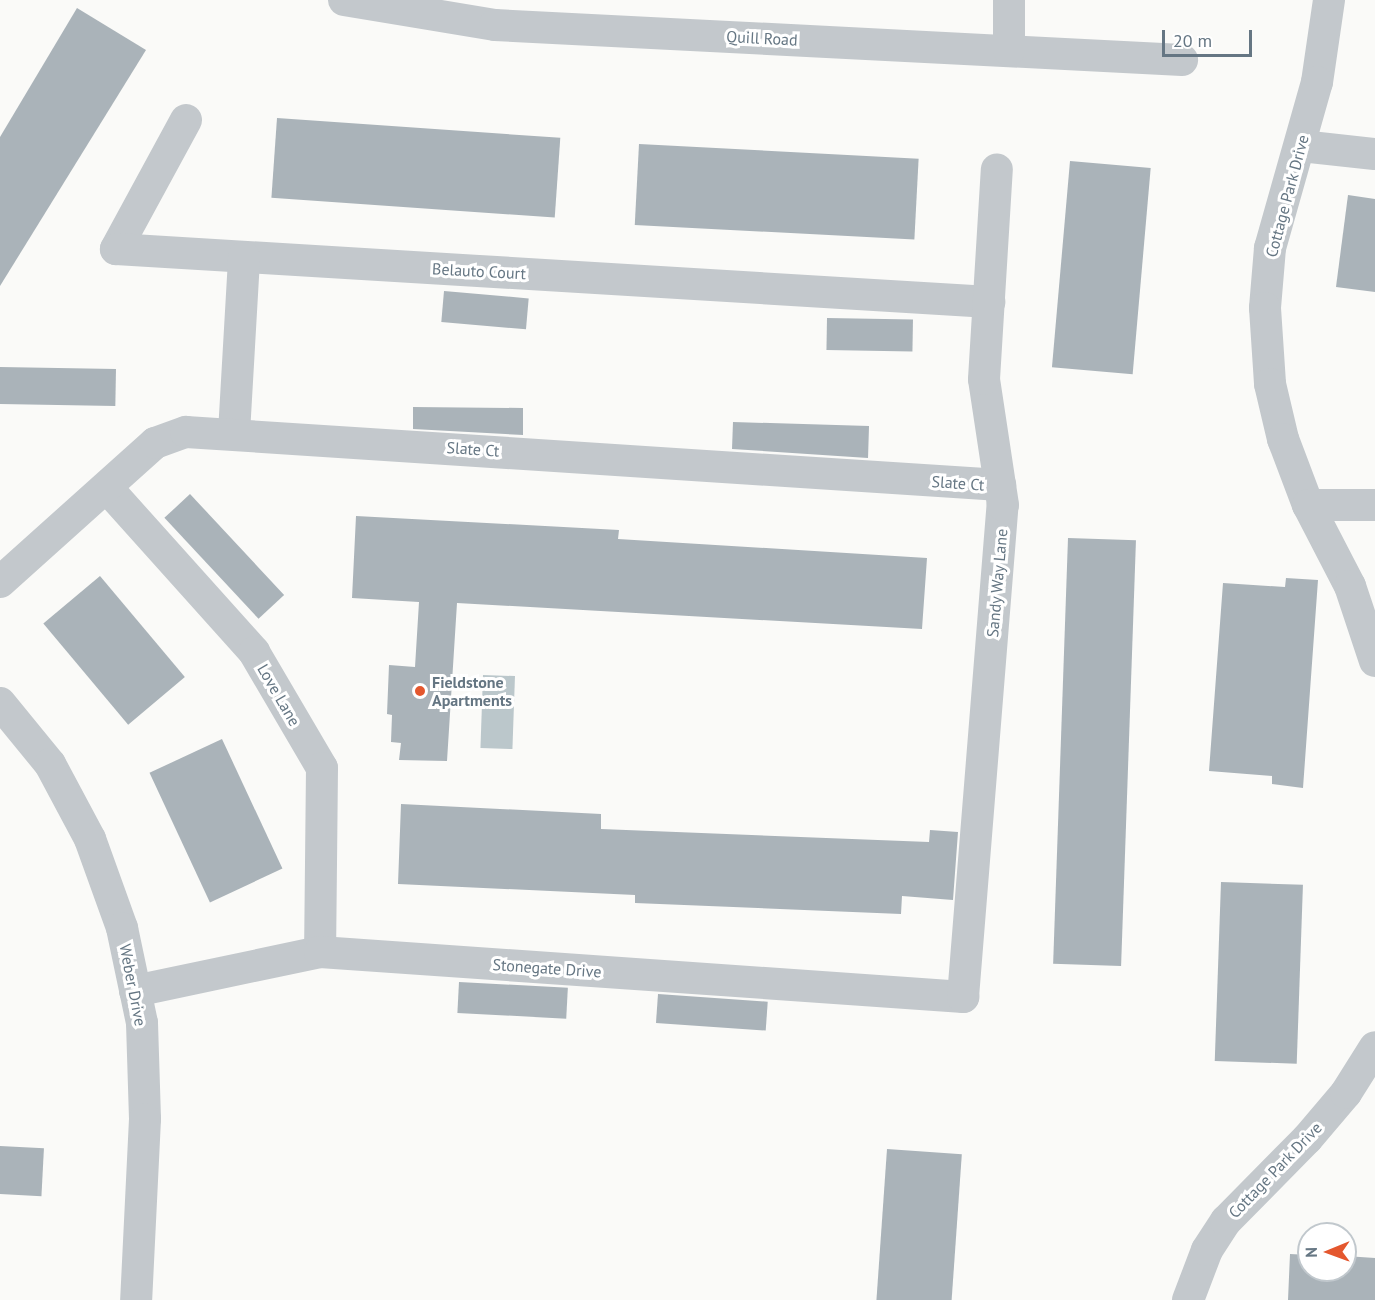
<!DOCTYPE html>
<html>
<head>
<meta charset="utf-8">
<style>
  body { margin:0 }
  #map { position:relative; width:1375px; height:1300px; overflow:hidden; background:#fafaf8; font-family:"PT Sans",sans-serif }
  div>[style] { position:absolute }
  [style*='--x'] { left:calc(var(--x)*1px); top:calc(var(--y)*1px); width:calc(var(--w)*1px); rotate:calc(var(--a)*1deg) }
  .water>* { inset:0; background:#bbc7cb; transform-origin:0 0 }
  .building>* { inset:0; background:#aab3b9; transform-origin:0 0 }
  .minor>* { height:32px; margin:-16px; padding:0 16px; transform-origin:16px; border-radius:16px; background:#c3c8cc }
  .dots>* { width:16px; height:16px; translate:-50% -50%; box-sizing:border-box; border:3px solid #fff; border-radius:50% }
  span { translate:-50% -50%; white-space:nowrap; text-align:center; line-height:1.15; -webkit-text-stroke:6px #fff; paint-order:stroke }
  .street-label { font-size:16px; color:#657683 }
  .poi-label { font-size:16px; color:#657683; font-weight:700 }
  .left { translate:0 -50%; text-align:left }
  .north { position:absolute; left:1297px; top:1222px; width:60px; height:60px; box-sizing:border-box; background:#fff; border:2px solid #c1c8cd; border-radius:50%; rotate:269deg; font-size:16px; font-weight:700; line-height:24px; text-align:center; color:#657683 }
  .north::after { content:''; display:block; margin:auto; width:21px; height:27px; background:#e4572e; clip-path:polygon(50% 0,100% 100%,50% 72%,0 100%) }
  .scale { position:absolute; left:1162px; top:30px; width:90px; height:27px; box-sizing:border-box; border:3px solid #657683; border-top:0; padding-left:8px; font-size:18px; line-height:21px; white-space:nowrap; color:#657683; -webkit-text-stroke:4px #fff; paint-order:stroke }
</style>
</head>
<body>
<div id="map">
  <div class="water">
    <i style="left:483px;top:675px;width:32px;height:73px;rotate:2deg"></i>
  </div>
  <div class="building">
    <i style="clip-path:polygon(77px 8px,146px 50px,0 286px,0 137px)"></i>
    <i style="left:277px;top:118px;width:284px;height:80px;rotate:4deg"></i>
    <i style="left:639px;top:144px;width:280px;height:81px;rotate:3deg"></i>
    <i style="left:1070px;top:161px;width:81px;height:207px;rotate:5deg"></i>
    <i style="clip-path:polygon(1348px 195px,1375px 199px,1375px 292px,1336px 287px)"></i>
    <i style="left:444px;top:291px;width:85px;height:31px;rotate:5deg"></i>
    <i style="left:827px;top:318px;width:86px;height:32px;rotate:1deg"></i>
    <i style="left:0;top:367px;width:116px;height:37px;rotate:1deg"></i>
    <i style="clip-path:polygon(413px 407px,523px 408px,523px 435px,413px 429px)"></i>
    <i style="clip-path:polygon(733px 422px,869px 426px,868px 458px,732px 449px)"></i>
    <i style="left:190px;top:494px;width:138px;height:35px;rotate:47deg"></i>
    <i style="clip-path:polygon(356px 516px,619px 530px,618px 539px,927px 558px,922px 629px,457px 603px,447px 761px,399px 760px,401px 743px,391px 742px,392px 715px,387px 714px,389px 665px,415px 667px,419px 602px,352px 598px)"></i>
    <i style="left:1068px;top:538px;width:68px;height:426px;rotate:2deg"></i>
    <i style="left:100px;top:576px;width:132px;height:74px;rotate:50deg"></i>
    <i style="clip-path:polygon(1286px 578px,1318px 580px,1303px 788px,1272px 784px,1272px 776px,1209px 771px,1223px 583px,1285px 587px)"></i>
    <i style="left:222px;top:739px;width:143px;height:80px;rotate:65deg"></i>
    <i style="clip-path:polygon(401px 804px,601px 814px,601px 829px,929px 842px,930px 830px,958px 832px,953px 900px,902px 896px,901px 914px,635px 903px,635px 895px,398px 884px)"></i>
    <i style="left:1221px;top:882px;width:82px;height:179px;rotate:2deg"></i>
    <i style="left:459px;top:982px;width:109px;height:31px;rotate:3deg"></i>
    <i style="left:658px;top:994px;width:110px;height:29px;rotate:4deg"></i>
    <i style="left:0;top:1146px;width:44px;height:48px;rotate:3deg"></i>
    <i style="left:887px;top:1149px;width:75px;height:152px;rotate:4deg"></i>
    <i style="clip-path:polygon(1290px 1254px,1309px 1255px,1309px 1270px,1345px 1270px,1345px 1256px,1375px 1258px,1375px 1300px,1288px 1300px)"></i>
  </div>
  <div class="minor">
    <i style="--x:344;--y:0;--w:153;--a:9.4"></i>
    <i style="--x:495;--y:25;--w:688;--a:2.92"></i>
    <i style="--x:1329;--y:0;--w:83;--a:98.3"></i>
    <i style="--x:1317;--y:82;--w:173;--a:105.8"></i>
    <i style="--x:1270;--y:248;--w:60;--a:94.8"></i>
    <i style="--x:1265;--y:308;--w:76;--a:86.2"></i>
    <i style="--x:1270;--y:384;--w:57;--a:76.7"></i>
    <i style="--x:1283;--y:439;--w:71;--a:69.3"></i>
    <i style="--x:1308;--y:505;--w:91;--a:62.6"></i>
    <i style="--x:1350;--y:586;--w:79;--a:71.6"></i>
    <i style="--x:1009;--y:50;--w:50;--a:-90"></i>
    <i style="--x:186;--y:120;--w:147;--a:118.5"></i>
    <i style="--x:116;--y:249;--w:875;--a:3.47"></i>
    <i style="--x:1301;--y:146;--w:74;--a:6.2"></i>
    <i style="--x:234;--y:433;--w:176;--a:-86.7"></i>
    <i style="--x:108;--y:489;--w:219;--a:48.1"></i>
    <i style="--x:254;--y:652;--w:134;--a:59.6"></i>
    <i style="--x:322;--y:768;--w:184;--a:90.6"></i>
    <i style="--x:1308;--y:505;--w:67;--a:0"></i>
    <i style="--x:0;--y:582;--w:208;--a:-41.9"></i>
    <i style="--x:155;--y:443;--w:33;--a:-20"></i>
    <i style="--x:186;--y:432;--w:816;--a:3.73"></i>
    <i style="--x:0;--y:703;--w:79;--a:50.7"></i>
    <i style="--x:50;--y:764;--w:85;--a:61.9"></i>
    <i style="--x:90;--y:839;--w:95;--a:70.2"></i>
    <i style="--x:122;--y:928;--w:97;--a:78.1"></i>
    <i style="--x:142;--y:1023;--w:96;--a:88.2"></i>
    <i style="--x:145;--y:1119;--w:181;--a:92.8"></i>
    <i style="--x:135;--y:991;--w:189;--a:-11.9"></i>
    <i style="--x:320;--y:952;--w:645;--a:4"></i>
    <i style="--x:963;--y:997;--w:494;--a:-85.4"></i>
    <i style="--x:1003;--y:505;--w:127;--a:-98.6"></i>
    <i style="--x:984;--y:379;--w:210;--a:-86.5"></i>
    <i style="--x:1188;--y:1300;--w:53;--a:-69.2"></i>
    <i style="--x:1207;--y:1250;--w:35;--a:-57"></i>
    <i style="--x:1226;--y:1221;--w:115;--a:-45.4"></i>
    <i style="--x:1307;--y:1139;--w:60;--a:-49.7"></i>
    <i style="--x:1346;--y:1093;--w:54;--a:-57.8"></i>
  </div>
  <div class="dots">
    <i style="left:420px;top:691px;background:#e4572e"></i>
  </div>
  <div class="street-label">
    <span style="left:762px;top:38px;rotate:3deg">Quill Road</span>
    <span style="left:1287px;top:196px;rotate:-75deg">Cottage Park Drive</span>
    <span style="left:479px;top:271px;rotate:3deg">Belauto Court</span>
    <span style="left:473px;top:449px;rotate:4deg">Slate Ct</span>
    <span style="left:958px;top:483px;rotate:4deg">Slate Ct</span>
    <span style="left:997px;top:583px;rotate:-85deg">Sandy Way Lane</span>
    <span style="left:279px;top:695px;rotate:60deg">Love Lane</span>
    <span style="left:547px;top:968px;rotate:4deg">Stonegate Drive</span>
    <span style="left:133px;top:985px;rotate:79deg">Weber Drive</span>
    <span style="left:1275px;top:1170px;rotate:-46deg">Cottage Park Drive</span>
  </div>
  <div class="poi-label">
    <span class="left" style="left:432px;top:691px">Fieldstone<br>Apartments</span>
  </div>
  <div class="north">N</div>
  <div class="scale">20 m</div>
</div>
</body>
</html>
